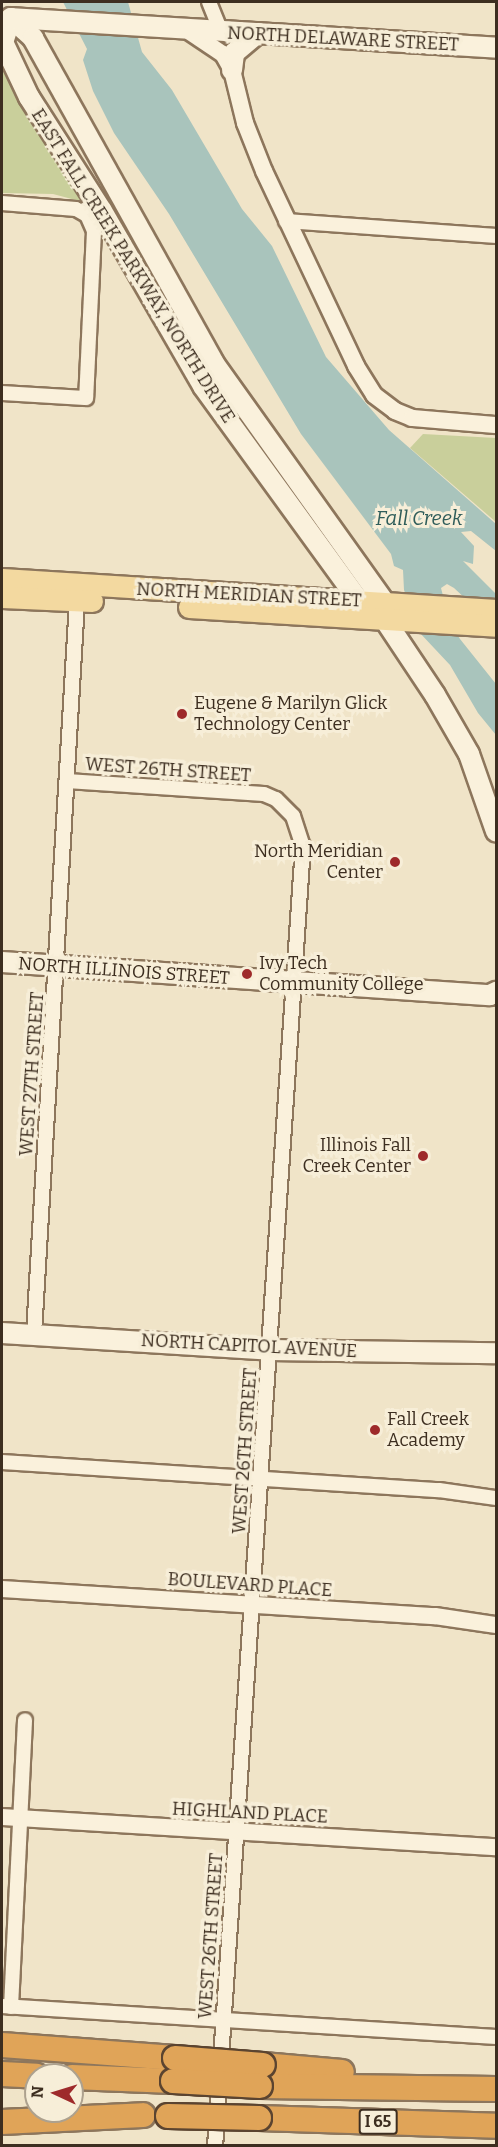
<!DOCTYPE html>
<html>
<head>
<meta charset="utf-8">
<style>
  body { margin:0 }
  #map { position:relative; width:498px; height:2147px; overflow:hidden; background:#f0e4c8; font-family:Bitter,serif }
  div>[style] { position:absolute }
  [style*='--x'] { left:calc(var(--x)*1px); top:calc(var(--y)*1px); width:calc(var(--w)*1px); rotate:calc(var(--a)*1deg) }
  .green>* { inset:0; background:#c9cf9b }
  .water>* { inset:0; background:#a9c4bc }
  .roads { filter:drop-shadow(2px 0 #8d765c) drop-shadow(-2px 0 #8d765c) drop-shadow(0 2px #8d765c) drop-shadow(0 -2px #8d765c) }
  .minor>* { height:14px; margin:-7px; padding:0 7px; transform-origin:7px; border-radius:7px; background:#faf1dc }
  .tertiary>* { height:16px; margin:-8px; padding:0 8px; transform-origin:8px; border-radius:8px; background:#faf1dc }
  .secondary>* { height:20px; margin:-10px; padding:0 10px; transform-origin:10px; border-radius:10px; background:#faf1dc }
  .primary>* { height:21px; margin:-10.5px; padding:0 10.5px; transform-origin:10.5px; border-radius:10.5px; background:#f3d9a0 }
  .motorway>* { height:24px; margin:-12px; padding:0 12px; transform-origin:12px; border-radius:12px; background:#e0a458 }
  .bridges { filter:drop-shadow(2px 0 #5b4430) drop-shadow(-2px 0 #5b4430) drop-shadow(0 2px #5b4430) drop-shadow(0 -2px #5b4430) }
  .motorway-bridge>* { height:24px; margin:-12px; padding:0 12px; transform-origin:12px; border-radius:12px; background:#e0a458 }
  .dots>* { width:16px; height:16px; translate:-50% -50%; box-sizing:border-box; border:3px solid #f7eed8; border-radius:50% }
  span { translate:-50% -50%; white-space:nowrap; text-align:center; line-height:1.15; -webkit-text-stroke:6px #f7eed8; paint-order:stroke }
  .shield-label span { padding:2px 4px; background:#f7eed8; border:2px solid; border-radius:4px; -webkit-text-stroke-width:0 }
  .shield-label { font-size:16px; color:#3d2e20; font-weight:700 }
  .street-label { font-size:18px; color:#3d2e20 }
  .poi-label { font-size:18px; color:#3d2e20 }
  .left { translate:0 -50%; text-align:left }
  .right { translate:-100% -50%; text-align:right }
  .water-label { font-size:20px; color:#2f5d5a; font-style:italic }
  .frame { position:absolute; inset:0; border:3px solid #3d2e20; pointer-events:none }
  .north { position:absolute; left:24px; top:2063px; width:60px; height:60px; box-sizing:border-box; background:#f7eed8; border:2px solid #ada18e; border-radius:50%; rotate:274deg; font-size:16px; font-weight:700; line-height:24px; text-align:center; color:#3d2e20 }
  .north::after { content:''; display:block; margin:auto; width:21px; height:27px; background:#9e2a2b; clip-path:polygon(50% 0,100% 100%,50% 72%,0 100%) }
</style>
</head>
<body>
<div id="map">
  <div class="green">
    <i style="clip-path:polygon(2px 68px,15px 91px,87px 203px,53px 194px,2px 193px)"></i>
    <i style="clip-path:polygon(423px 434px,496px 438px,496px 522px,410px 448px)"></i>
  </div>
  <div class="water">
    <i style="clip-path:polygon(63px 2px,128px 2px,142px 52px,172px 90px,242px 209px,272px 246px,326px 357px,389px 430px,496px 524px,496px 551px,471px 531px,461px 532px,474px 546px,473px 564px,463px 561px,496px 594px,496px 627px,454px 588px,447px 584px,441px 588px,450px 623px,460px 639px,496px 684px,496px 735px,478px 713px,450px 665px,419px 632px,404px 590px,403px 570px,394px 566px,391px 554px,301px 434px,169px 214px,114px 133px,93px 91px,83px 60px,87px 49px)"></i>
  </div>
  <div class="roads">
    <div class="minor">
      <i style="--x:209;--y:2;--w:32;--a:68"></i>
      <i style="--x:2;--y:203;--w:74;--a:4.6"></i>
      <i style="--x:76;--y:209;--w:13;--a:29"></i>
      <i style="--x:87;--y:215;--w:17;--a:66"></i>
      <i style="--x:94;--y:231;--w:167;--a:92.7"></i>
      <i style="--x:86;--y:398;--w:84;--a:-176.6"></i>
      <i style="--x:286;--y:221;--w:211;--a:4.1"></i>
      <i style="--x:67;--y:781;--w:197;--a:3.8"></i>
      <i style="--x:264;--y:794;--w:13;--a:23"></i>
      <i style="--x:276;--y:799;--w:24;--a:45"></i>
      <i style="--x:293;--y:816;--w:32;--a:72"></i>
      <i style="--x:303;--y:846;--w:1303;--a:93.87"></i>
      <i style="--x:34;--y:1334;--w:734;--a:-86.64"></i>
      <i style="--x:2;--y:1462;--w:438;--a:3.7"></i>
      <i style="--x:439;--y:1490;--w:58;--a:8"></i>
      <i style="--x:2;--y:2006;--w:495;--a:3.6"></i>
      <i style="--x:11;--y:2007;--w:287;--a:-87.2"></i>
    </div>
    <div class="tertiary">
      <i style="--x:190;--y:32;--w:40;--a:34"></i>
      <i style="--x:223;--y:54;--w:18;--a:61"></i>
      <i style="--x:232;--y:70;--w:55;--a:76.2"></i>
      <i style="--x:245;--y:123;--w:52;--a:68.4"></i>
      <i style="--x:264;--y:171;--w:216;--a:64.7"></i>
      <i style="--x:356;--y:366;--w:34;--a:58"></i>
      <i style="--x:374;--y:395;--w:26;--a:37"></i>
      <i style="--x:395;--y:411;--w:18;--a:22"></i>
      <i style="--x:412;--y:418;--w:84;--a:4.8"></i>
      <i style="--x:2;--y:1589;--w:434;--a:3.6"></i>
      <i style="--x:435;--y:1616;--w:62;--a:8.4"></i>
      <i style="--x:2;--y:1817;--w:495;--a:3.5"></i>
    </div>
    <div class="secondary">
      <i style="--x:11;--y:18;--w:25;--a:108"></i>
      <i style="--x:3;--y:42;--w:61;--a:64.7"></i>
      <i style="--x:29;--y:97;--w:135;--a:57.4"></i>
      <i style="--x:102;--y:211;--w:202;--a:60"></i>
      <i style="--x:203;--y:386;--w:263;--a:54"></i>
      <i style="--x:358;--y:599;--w:34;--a:38"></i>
      <i style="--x:385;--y:620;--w:90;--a:56.3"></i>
      <i style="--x:435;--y:695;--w:68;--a:60"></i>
      <i style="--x:469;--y:754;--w:82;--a:70.7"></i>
      <i style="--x:11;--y:18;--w:30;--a:42"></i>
      <i style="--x:33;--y:38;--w:371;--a:60.9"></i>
      <i style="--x:213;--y:362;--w:295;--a:54.5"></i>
      <i style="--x:384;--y:602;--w:12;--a:85"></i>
      <i style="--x:11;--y:18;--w:486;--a:3.5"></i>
      <i style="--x:232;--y:70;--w:17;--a:-83"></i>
      <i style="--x:234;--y:53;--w:31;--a:-40"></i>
      <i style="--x:2;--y:962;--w:489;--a:3.9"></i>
      <i style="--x:490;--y:995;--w:7;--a:-27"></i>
      <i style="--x:2;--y:1333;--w:269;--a:3.6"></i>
      <i style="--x:270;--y:1350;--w:226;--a:0.8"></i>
    </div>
    <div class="primary">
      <i style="--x:2;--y:579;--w:495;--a:3.6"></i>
      <i style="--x:2;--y:597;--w:90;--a:2.5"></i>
      <i style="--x:189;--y:607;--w:308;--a:3.5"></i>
    </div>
    <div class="motorway">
      <i style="--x:2;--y:2045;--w:173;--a:4.3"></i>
      <i style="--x:263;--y:2065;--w:79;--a:5.1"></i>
      <i style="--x:2;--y:2074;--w:34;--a:3"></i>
      <i style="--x:72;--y:2077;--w:101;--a:2.3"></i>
      <i style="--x:260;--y:2086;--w:236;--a:0.7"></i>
      <i style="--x:259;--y:2118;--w:237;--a:1.9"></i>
      <i style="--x:2;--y:2122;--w:141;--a:-2.8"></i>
    </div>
  </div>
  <div class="bridges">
    <div class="motorway-bridge">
      <i style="--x:175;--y:2058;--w:88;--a:4.5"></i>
      <i style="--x:173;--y:2081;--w:87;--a:3.3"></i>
      <i style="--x:168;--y:2116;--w:91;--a:1.3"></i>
    </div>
  </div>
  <div class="dots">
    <i style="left:182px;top:714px;background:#9e2a2b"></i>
    <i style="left:395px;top:862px;background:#9e2a2b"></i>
    <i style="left:247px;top:974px;background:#9e2a2b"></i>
    <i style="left:423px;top:1156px;background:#9e2a2b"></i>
    <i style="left:375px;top:1430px;background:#9e2a2b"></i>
  </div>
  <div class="shield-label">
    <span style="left:378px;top:2122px">I 65</span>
  </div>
  <div class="street-label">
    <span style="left:343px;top:39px;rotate:3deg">NORTH DELAWARE STREET</span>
    <span style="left:133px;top:266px;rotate:58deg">EAST FALL CREEK PARKWAY, NORTH DRIVE</span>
    <span style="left:249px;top:595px;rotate:3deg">NORTH MERIDIAN STREET</span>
    <span style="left:168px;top:770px;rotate:4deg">WEST 26TH STREET</span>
    <span style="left:124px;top:971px;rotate:4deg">NORTH ILLINOIS STREET</span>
    <span style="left:32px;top:1074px;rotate:-86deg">WEST 27TH STREET</span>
    <span style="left:249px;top:1346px;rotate:3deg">NORTH CAPITOL AVENUE</span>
    <span style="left:245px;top:1451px;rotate:-86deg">WEST 26TH STREET</span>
    <span style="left:250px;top:1585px;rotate:4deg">BOULEVARD PLACE</span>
    <span style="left:250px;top:1813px;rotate:3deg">HIGHLAND PLACE</span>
    <span style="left:211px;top:1936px;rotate:-86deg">WEST 26TH STREET</span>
  </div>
  <div class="poi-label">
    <span class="left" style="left:194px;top:714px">Eugene &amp; Marilyn Glick<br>Technology Center</span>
    <span class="right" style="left:383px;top:862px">North Meridian<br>Center</span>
    <span class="left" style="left:259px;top:974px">Ivy Tech<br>Community College</span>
    <span class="right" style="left:411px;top:1156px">Illinois Fall<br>Creek Center</span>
    <span class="left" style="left:387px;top:1430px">Fall Creek<br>Academy</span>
  </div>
  <div class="water-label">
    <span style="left:419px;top:518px">Fall Creek</span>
  </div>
  <div class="frame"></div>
  <div class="north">N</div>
</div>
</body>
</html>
